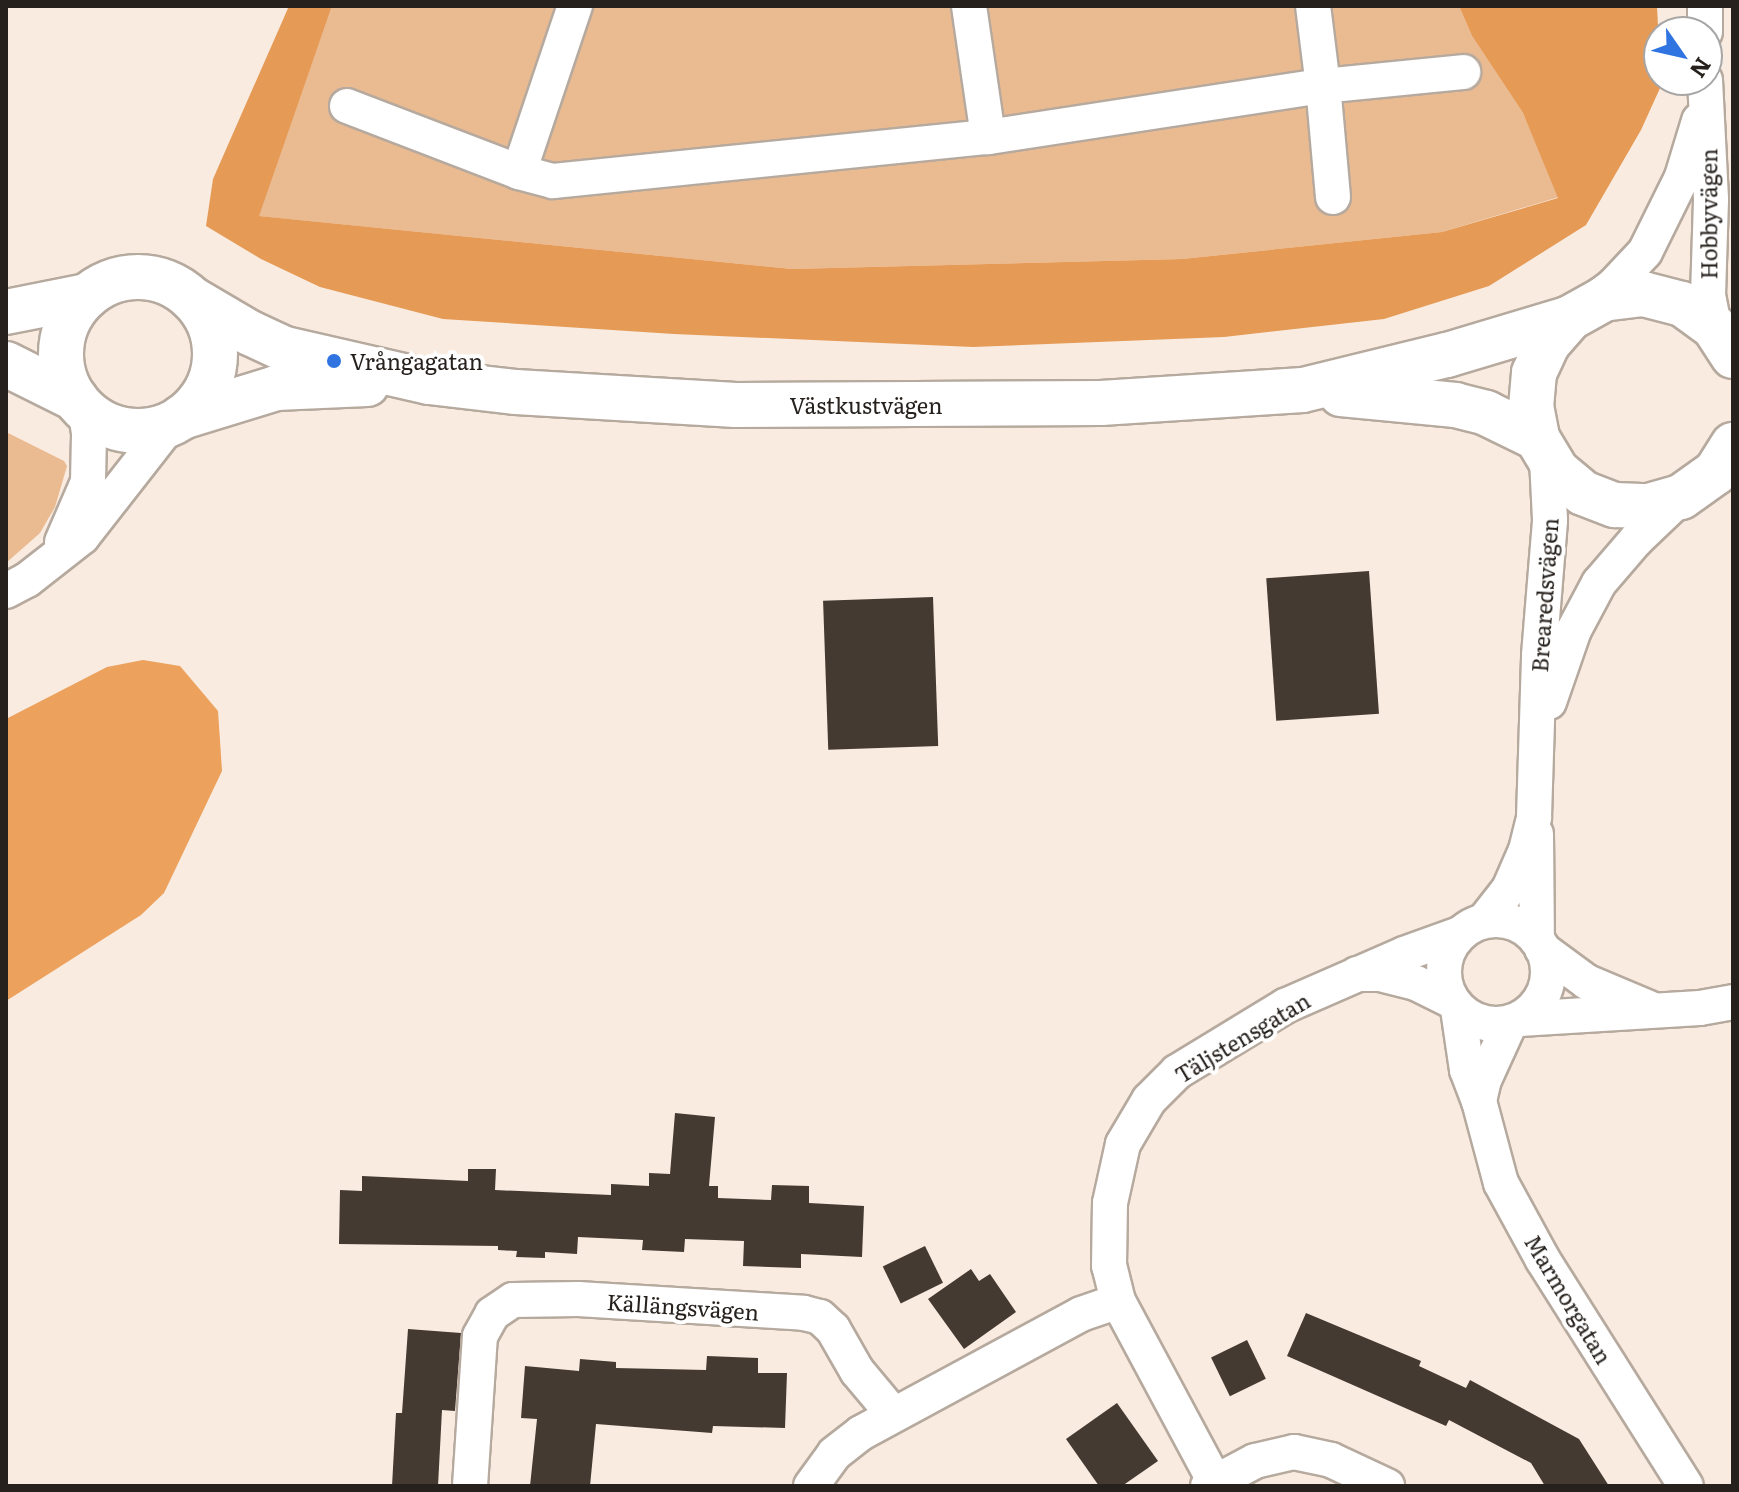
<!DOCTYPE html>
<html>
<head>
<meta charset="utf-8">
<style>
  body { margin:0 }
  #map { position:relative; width:1739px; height:1492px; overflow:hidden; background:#f9ebdf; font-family:Literata,serif }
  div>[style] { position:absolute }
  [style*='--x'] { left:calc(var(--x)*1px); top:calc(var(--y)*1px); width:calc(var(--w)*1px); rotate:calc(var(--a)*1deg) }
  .green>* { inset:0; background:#eaba91 }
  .forest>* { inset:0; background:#e59a56 }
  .water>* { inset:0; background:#eca15c }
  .building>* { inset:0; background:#453a31; transform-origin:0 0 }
  .roads { filter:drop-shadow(2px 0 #b6a99e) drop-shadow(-2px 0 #b6a99e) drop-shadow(0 2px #b6a99e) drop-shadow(0 -2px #b6a99e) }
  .street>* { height:34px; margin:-17px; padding:0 17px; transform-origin:17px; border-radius:17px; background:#fff }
  .street>.ring { margin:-17px; padding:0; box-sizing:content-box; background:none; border:34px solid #fff; border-radius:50% }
  .secondary>* { height:44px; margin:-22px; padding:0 22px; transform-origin:22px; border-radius:22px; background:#fff }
  .secondary>.ring { margin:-22px; padding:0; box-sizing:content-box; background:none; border:44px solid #fff; border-radius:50% }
  .dots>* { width:22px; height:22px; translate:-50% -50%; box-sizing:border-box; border:4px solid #fff; border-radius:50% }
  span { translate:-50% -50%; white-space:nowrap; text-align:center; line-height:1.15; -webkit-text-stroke:8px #fff; paint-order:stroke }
  .street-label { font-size:22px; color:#26211d }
  .poi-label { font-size:22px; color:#26211d }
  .left { translate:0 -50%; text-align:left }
  .frame { position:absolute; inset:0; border:8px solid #26211d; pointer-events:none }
  .north { position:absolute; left:1643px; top:16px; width:80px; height:80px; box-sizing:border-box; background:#fff; border:2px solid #a8a6a5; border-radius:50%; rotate:124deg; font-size:22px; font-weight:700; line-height:32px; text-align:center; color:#26211d }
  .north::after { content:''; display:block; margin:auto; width:28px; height:36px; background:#2f74e1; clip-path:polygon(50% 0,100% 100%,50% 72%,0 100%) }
</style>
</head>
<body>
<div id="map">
  <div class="green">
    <i style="clip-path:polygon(332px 6px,1459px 6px,1472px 36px,1523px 113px,1559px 197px,1442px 232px,1182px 259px,792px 269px,258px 216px)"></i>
    <i style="clip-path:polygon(6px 432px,64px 461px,67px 466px,55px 507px,40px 533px,6px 563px)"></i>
  </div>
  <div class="forest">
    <i style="clip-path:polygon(289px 6px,332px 6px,259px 216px,792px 269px,1182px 259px,1442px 232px,1558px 198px,1523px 113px,1472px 36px,1459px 6px,1657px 6px,1661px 86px,1641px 130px,1586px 225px,1489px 286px,1384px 319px,1224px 337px,973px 347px,674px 334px,443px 319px,320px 287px,261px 259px,206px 226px,213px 179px)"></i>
  </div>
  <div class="water">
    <i style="clip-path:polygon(143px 660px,180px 666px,218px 711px,222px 771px,164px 893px,141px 915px,6px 1001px,6px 719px,107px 667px)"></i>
  </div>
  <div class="building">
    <i style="left:1369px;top:571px;width:143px;height:103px;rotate:86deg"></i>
    <i style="left:933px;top:597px;width:149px;height:110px;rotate:88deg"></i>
    <i style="clip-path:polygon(675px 1113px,715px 1117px,709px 1186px,718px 1186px,718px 1198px,771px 1200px,772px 1185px,809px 1186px,809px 1203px,864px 1206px,862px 1257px,801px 1254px,801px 1268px,743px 1266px,744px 1241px,685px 1239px,684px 1252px,642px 1250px,643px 1240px,578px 1237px,577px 1254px,545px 1252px,545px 1258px,516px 1257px,517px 1251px,498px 1250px,498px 1246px,339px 1244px,340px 1190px,362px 1191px,362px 1176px,468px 1181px,468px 1169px,496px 1169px,495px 1190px,611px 1195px,611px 1184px,649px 1186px,649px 1173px,670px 1174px)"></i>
    <i style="left:925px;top:1246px;width:41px;height:47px;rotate:64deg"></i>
    <i style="clip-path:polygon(971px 1269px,979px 1281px,990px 1274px,1016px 1312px,964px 1349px,928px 1299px)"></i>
    <i style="clip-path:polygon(1306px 1313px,1421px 1361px,1419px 1366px,1466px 1388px,1470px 1380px,1579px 1439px,1609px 1486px,1545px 1486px,1531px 1463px,1449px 1420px,1446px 1426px,1287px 1356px)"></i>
    <i style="clip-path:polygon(408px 1329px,461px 1333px,455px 1411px,442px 1410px,438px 1486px,392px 1486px,396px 1413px,402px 1413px)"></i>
    <i style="left:1247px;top:1340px;width:43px;height:40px;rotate:64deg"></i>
    <i style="clip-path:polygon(707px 1356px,758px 1358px,758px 1373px,787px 1373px,785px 1428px,713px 1426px,712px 1433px,596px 1424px,590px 1486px,530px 1486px,537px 1419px,521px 1418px,525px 1366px,579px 1371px,580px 1359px,616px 1362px,616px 1368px,706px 1370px)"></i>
    <i style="clip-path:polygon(1117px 1403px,1158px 1461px,1122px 1486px,1099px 1486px,1066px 1439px)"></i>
  </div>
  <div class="roads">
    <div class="street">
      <i style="--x:969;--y:6;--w:132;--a:81.7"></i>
      <i style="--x:1705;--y:32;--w:26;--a:-90"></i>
      <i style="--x:1705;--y:80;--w:120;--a:87.1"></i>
      <i style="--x:1711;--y:200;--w:95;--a:91.8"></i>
      <i style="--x:1708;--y:295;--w:33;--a:79"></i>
      <i style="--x:347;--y:106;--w:184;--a:21"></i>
      <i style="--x:519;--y:172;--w:35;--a:15"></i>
      <i style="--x:553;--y:181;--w:437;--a:-5.8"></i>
      <i style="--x:988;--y:137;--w:339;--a:-8.7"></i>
      <i style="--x:1323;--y:86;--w:81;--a:-97.1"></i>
      <i style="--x:519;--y:172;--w:175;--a:-71.4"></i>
      <i style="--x:1333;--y:197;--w:111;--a:-95.1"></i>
      <i style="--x:1323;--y:86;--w:141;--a:-5.7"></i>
      <i style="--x:1589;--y:304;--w:31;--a:-37"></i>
      <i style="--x:1614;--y:285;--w:45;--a:-46.8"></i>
      <i style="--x:1645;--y:252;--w:84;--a:-63.7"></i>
      <i style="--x:1682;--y:177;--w:59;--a:-73.1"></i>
      <i style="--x:62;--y:542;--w:65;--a:-66.6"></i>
      <i style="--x:88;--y:482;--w:49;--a:-88.8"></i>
      <i style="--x:89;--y:433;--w:24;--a:-99"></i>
      <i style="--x:6;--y:591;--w:24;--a:-28"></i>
      <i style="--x:27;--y:580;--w:70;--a:-38"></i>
      <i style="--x:82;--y:537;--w:145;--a:-52"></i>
      <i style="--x:1549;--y:702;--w:76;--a:-70.9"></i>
      <i style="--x:1574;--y:630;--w:53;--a:-62"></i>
      <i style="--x:1599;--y:583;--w:57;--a:-49.3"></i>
      <i style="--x:1636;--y:540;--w:62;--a:-43.7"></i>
      <i style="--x:1536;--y:834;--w:106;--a:89.5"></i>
      <i class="ring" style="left:1444px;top:920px;width:70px;height:70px"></i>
      <i style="--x:1484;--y:921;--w:41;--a:-52"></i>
      <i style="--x:1509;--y:889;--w:43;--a:-66.4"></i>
      <i style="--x:1526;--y:850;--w:34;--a:-76"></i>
      <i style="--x:1534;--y:817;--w:162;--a:-88.2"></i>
      <i style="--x:1539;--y:655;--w:135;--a:-85.3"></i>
      <i style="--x:1550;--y:520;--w:62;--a:-92.8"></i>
      <i style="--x:1542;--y:949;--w:56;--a:36.3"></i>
      <i style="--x:1587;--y:982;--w:67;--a:22.8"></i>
      <i style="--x:1357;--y:974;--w:23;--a:0"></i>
      <i style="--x:1380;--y:974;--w:37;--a:14"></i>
      <i style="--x:1416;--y:983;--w:40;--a:26.6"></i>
      <i style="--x:1458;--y:1009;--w:62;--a:81.6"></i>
      <i style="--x:1467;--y:1070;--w:33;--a:69"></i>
      <i style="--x:1479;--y:1101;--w:85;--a:75"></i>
      <i style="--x:1501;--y:1183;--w:88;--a:61.4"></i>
      <i style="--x:1543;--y:1260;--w:267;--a:57.7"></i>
      <i style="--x:1520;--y:1019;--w:180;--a:-3.5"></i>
      <i style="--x:1700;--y:1008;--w:34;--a:-10"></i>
      <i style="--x:1479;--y:1101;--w:22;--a:-77"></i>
      <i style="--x:1484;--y:1080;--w:63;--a:-65.5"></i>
      <i style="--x:1215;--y:1482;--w:205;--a:-118.2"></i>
      <i style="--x:1118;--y:1301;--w:36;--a:-104"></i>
      <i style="--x:1109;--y:1266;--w:63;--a:-89.1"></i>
      <i style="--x:1110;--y:1203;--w:60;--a:-77.6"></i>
      <i style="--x:1123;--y:1144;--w:51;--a:-59.4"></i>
      <i style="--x:1149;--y:1100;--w:40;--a:-45"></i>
      <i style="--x:1177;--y:1072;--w:127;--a:-31.4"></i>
      <i style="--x:1285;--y:1006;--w:130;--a:-23.6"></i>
      <i style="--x:1404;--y:954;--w:59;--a:-19.7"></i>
      <i style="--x:470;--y:1486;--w:150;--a:-86.2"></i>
      <i style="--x:480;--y:1336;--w:25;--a:-61"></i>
      <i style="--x:492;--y:1314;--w:25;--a:-34"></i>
      <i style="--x:513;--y:1300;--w:65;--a:-0.9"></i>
      <i style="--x:578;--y:1299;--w:226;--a:3.5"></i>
      <i style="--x:804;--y:1313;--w:16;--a:14"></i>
      <i style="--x:820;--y:1317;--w:18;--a:43"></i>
      <i style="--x:833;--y:1329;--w:48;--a:60.3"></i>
      <i style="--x:857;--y:1371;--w:56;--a:50.1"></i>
      <i style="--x:811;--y:1486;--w:39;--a:-54"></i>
      <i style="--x:834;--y:1454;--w:34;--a:-38"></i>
      <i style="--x:861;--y:1433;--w:250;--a:-28.4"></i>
      <i style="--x:1081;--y:1314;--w:39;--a:-19"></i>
      <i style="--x:1208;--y:1486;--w:53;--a:-28"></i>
      <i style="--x:1255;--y:1461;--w:40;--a:-13"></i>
      <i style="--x:1294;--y:1452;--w:38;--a:12"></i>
      <i style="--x:1331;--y:1460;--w:62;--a:24.9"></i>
    </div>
    <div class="secondary">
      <i class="ring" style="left:61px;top:277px;width:110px;height:110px"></i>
      <i style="--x:192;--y:299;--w:67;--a:30.4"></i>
      <i style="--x:250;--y:333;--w:38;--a:25"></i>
      <i style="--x:285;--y:349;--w:148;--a:12.9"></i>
      <i style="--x:429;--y:382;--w:88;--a:6.6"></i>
      <i style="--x:516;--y:392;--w:220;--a:3.4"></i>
      <i style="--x:736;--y:405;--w:365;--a:-0.3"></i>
      <i style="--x:1101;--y:403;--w:202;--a:-3.7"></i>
      <i style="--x:1303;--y:390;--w:148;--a:-13.7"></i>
      <i style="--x:1447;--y:355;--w:128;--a:-16.7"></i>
      <i style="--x:6;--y:312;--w:83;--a:-11.2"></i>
      <i style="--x:1733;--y:356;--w:35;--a:-123"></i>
      <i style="--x:1714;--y:327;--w:39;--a:-144"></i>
      <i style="--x:1682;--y:304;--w:40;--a:-165.6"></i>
      <i style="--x:1643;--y:294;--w:39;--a:173"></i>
      <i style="--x:1604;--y:299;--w:39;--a:151"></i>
      <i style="--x:1570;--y:318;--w:33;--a:131"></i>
      <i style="--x:1548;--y:343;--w:33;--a:115"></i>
      <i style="--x:1534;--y:373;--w:33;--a:95"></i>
      <i style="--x:1531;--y:406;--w:33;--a:79"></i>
      <i style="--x:1537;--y:438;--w:39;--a:59"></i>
      <i style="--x:1557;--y:471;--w:34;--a:40"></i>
      <i style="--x:1583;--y:493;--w:34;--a:21"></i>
      <i style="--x:1615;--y:505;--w:34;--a:2"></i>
      <i style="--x:1649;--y:506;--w:33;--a:-16"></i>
      <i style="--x:1681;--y:497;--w:43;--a:-35.5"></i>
      <i style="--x:1716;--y:472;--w:32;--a:-58"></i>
      <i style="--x:6;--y:364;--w:78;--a:26.6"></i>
      <i style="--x:1341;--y:394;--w:115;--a:5.5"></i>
      <i style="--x:1455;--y:405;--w:32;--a:14"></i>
      <i style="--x:1486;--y:413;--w:57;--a:26.1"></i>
      <i style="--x:182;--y:417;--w:98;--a:-17.1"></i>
      <i style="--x:276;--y:388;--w:91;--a:-2.5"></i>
    </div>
  </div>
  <div class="dots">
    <i style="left:334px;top:361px;background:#2f74e1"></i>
  </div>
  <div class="street-label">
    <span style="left:1708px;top:214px;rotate:-90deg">Hobbyvägen</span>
    <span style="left:866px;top:405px">Västkustvägen</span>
    <span style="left:1544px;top:595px;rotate:-86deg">Brearedsvägen</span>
    <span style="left:1242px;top:1037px;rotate:-31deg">Täljstensgatan</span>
    <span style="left:1569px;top:1299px;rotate:59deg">Marmorgatan</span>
    <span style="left:683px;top:1306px;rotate:4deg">Källängsvägen</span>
  </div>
  <div class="poi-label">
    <span class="left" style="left:350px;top:361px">Vrångagatan</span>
  </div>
  <div class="frame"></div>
  <div class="north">N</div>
</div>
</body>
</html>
